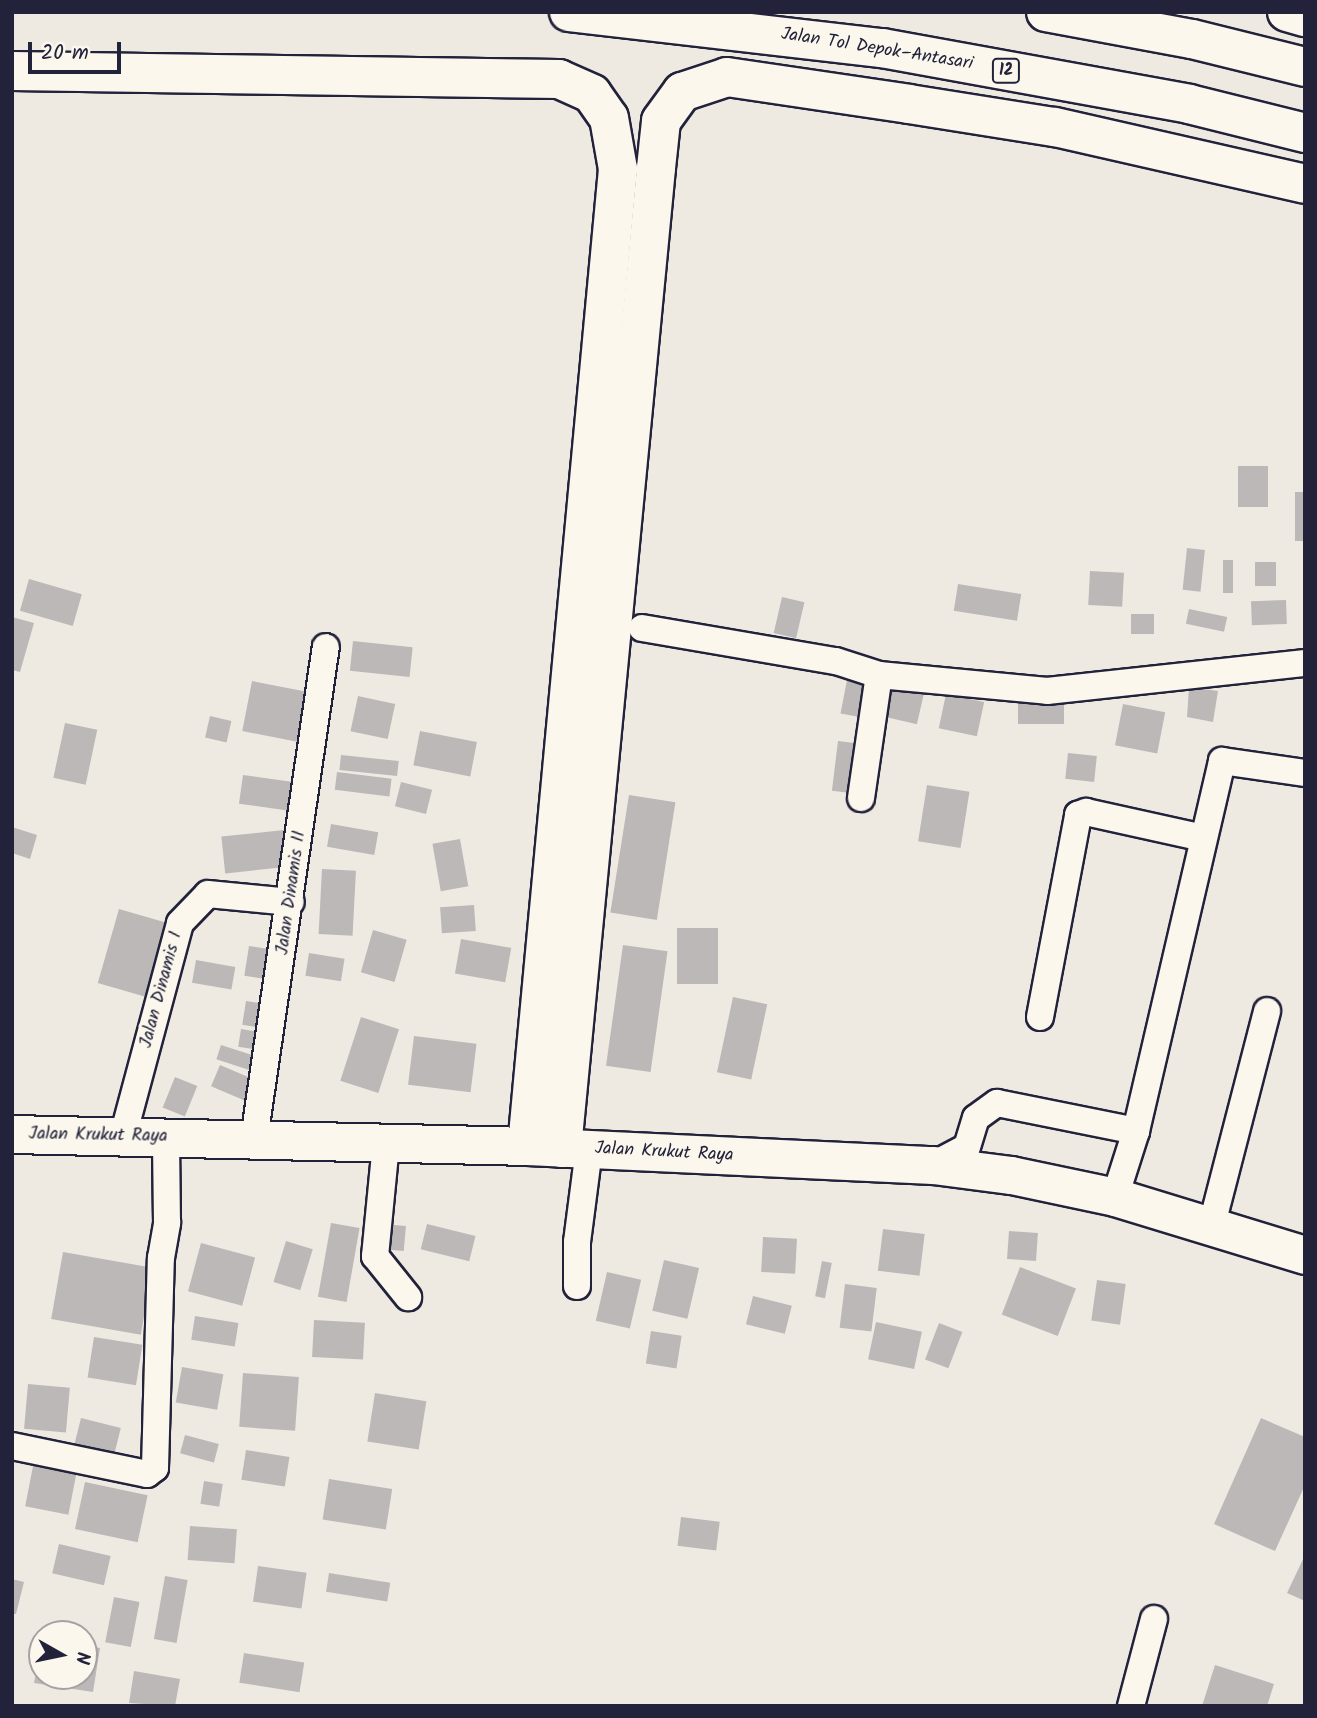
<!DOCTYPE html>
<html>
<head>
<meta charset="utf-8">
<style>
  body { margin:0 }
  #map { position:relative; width:1317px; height:1718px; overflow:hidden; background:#eeeae2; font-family:Kalam,sans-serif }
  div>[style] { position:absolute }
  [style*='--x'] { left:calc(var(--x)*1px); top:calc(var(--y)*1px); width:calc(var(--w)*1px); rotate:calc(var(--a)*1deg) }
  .building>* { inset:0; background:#bcb8b8; transform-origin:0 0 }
  .roads { filter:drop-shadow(2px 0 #22223b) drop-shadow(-2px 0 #22223b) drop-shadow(0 2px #22223b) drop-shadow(0 -2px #22223b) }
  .street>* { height:26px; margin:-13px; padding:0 13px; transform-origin:13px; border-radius:13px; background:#fbf7ec }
  .secondary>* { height:37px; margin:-18.5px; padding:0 18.5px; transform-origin:18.5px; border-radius:18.5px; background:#fbf7ec }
  .highway>* { height:38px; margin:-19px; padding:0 19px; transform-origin:19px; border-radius:19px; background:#fbf7ec }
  span { translate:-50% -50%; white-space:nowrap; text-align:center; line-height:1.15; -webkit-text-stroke:6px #fbf7ec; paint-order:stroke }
  .shield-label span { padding:2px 5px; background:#fbf7ec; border:2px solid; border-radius:5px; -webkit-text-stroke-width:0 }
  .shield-label { font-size:16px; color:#22223b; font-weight:700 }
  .street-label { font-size:18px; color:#22223b }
  .frame { position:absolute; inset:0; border:14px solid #22223b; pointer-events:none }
  .north { position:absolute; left:28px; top:1620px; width:70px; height:70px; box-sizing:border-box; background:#fbf7ec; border:2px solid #a4a2a5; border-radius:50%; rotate:99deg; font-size:19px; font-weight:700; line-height:28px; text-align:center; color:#22223b }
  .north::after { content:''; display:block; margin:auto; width:24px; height:32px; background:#22223b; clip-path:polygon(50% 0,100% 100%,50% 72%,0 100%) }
  .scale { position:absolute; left:28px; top:42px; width:93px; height:32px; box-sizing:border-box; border:4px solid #22223b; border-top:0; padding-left:9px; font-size:21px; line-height:24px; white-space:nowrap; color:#22223b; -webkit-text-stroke:5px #fbf7ec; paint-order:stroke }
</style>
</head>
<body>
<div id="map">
  <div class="building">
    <i style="left:1238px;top:466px;width:30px;height:41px"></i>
    <i style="left:1295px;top:492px;width:10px;height:49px"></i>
    <i style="left:1187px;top:548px;width:18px;height:42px;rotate:6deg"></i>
    <i style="left:1223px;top:560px;width:10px;height:33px"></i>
    <i style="left:1276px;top:562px;width:24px;height:21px;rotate:90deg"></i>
    <i style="left:1090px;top:571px;width:34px;height:34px;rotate:3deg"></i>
    <i style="left:29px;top:579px;width:55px;height:33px;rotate:16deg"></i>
    <i style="left:958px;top:584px;width:64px;height:27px;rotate:9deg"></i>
    <i style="left:782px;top:597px;width:23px;height:37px;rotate:13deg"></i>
    <i style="left:1286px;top:600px;width:24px;height:35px;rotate:88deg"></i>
    <i style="left:1189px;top:609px;width:39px;height:15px;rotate:12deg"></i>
    <i style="left:1131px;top:614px;width:23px;height:20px"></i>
    <i style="clip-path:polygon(12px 617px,34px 623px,20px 672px,12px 670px)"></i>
    <i style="left:353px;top:641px;width:60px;height:30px;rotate:6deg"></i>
    <i style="left:847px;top:680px;width:26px;height:34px;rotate:11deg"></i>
    <i style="left:252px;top:681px;width:61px;height:51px;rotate:11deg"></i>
    <i style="left:894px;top:681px;width:32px;height:37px;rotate:13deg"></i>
    <i style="clip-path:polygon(1189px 687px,1218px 691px,1213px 722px,1187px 717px)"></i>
    <i style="left:946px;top:694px;width:39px;height:35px;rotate:12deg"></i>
    <i style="left:1018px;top:694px;width:46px;height:30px"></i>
    <i style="left:358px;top:696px;width:38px;height:36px;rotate:12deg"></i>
    <i style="left:1123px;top:704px;width:43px;height:42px;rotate:11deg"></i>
    <i style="left:210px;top:716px;width:22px;height:22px;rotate:13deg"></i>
    <i style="left:65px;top:723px;width:33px;height:56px;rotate:12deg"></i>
    <i style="left:420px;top:731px;width:58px;height:35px;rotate:11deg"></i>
    <i style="left:838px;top:741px;width:23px;height:50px;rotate:7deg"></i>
    <i style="left:1068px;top:753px;width:29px;height:26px;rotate:6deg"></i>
    <i style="left:341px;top:755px;width:58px;height:15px;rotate:6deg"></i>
    <i style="left:337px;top:772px;width:55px;height:18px;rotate:7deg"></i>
    <i style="left:243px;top:775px;width:49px;height:29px;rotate:8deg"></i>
    <i style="left:401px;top:782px;width:32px;height:25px;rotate:14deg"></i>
    <i style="left:927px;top:785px;width:43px;height:57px;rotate:9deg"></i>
    <i style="left:629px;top:795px;width:47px;height:119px;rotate:9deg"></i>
    <i style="left:331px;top:824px;width:48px;height:23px;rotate:10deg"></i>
    <i style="clip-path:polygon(12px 827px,37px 835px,30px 859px,12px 853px)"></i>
    <i style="left:284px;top:830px;width:37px;height:63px;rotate:84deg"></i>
    <i style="left:460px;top:839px;width:48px;height:28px;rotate:80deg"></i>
    <i style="left:322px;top:869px;width:34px;height:65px;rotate:3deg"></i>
    <i style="left:474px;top:905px;width:26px;height:34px;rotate:86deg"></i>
    <i style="left:119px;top:909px;width:54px;height:77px;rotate:16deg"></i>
    <i style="left:677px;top:928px;width:41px;height:56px"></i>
    <i style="left:373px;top:930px;width:35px;height:44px;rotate:16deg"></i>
    <i style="left:461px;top:939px;width:51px;height:35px;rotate:10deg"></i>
    <i style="left:623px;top:945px;width:45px;height:122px;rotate:8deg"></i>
    <i style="left:249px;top:946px;width:31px;height:30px;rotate:9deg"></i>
    <i style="left:309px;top:953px;width:36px;height:23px;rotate:9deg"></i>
    <i style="left:196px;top:960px;width:40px;height:23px;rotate:10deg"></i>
    <i style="left:733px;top:997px;width:35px;height:77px;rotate:12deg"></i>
    <i style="left:246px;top:1001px;width:24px;height:24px;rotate:9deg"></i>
    <i style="left:361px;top:1017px;width:40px;height:67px;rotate:18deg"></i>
    <i style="left:241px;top:1029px;width:26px;height:18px;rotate:9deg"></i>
    <i style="left:414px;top:1036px;width:63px;height:49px;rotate:7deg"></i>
    <i style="left:221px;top:1045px;width:41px;height:15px;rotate:18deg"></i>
    <i style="left:220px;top:1065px;width:39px;height:23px;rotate:23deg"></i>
    <i style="left:175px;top:1077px;width:24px;height:33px;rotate:22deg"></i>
    <i style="left:331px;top:1223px;width:29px;height:75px;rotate:10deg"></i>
    <i style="left:383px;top:1224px;width:23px;height:25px;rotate:5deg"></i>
    <i style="left:427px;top:1224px;width:50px;height:26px;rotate:14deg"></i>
    <i style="left:883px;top:1229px;width:42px;height:42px;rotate:7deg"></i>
    <i style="left:1009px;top:1231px;width:29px;height:28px;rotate:4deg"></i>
    <i style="left:763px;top:1237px;width:34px;height:35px;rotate:3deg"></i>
    <i style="left:286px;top:1241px;width:28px;height:43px;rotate:17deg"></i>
    <i style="left:201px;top:1243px;width:56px;height:50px;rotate:15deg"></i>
    <i style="left:63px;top:1252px;width:91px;height:68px;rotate:10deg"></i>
    <i style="left:664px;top:1260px;width:36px;height:52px;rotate:13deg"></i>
    <i style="left:822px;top:1261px;width:10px;height:36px;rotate:11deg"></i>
    <i style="left:1020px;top:1267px;width:60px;height:51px;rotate:21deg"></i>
    <i style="left:607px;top:1272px;width:35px;height:50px;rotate:13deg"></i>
    <i style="left:1097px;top:1280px;width:29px;height:41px;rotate:8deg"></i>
    <i style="left:845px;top:1284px;width:32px;height:44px;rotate:7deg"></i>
    <i style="left:753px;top:1296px;width:40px;height:29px;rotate:14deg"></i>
    <i style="left:195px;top:1316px;width:44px;height:24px;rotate:9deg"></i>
    <i style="left:314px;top:1320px;width:51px;height:37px;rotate:3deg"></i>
    <i style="left:876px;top:1322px;width:47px;height:38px;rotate:12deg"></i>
    <i style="left:939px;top:1323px;width:25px;height:39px;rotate:21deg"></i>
    <i style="left:651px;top:1331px;width:31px;height:33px;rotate:9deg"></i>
    <i style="left:94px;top:1337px;width:49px;height:41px;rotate:9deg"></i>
    <i style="left:182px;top:1367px;width:42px;height:36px;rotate:10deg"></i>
    <i style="left:243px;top:1373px;width:56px;height:54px;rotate:4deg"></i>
    <i style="left:28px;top:1384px;width:42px;height:45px;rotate:5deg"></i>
    <i style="left:375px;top:1393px;width:52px;height:49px;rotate:9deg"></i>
    <i style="left:81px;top:1418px;width:41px;height:31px;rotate:14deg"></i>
    <i style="clip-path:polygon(1261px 1418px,1305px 1437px,1305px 1485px,1275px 1551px,1214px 1524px)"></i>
    <i style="left:185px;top:1435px;width:35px;height:19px;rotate:15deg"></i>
    <i style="left:246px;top:1450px;width:44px;height:30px;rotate:9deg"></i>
    <i style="left:33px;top:1466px;width:44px;height:41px;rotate:11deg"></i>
    <i style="left:329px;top:1479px;width:64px;height:41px;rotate:9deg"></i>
    <i style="left:204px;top:1481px;width:19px;height:23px;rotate:9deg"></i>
    <i style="left:85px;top:1482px;width:64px;height:48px;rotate:12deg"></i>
    <i style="left:681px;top:1517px;width:39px;height:29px;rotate:7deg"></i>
    <i style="left:190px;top:1526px;width:47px;height:34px;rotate:4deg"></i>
    <i style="left:59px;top:1544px;width:53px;height:30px;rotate:13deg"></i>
    <i style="clip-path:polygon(1305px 1555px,1305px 1601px,1287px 1593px)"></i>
    <i style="left:258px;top:1566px;width:49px;height:36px;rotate:8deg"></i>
    <i style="left:329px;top:1573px;width:62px;height:19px;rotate:9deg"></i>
    <i style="left:165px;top:1576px;width:23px;height:64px;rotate:10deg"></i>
    <i style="clip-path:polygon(12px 1579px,24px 1582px,16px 1614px,12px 1614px)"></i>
    <i style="left:114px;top:1597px;width:26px;height:46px;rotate:11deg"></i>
    <i style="clip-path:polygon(42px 1641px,42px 1676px,84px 1676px,84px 1645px,100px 1648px,93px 1692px,34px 1683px)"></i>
    <i style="left:244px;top:1653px;width:61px;height:30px;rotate:9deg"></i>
    <i style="clip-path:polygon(1215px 1665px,1274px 1684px,1267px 1706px,1202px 1706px)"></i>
    <i style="clip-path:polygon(134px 1671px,180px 1679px,175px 1706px,129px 1703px)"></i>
  </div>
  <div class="roads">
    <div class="street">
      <i style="--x:642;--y:628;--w:197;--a:9.7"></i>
      <i style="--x:836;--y:661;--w:45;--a:18"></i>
      <i style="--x:861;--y:798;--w:124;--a:-81.7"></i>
      <i style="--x:879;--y:675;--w:169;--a:5.4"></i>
      <i style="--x:1047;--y:691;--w:260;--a:-6.2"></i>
      <i style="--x:1040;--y:1017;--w:206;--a:-79.3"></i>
      <i style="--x:1078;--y:815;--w:9;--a:-21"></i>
      <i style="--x:1086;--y:812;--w:120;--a:12.5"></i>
      <i style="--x:123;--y:1136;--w:220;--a:-75"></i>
      <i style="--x:180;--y:923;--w:40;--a:-46"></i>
      <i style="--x:208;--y:894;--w:83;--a:5.5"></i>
      <i style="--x:254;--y:1139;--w:497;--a:-81.7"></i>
      <i style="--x:386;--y:1144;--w:113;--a:95.6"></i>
      <i style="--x:375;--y:1256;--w:53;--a:51.2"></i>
      <i style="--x:933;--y:1165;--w:38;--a:-28"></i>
      <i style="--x:967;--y:1147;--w:30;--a:-73"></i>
      <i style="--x:976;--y:1118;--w:26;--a:-36"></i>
      <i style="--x:997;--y:1103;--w:142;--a:11.4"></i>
      <i style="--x:1115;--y:1197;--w:69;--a:-72.3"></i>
      <i style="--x:1136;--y:1131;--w:380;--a:-76.9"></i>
      <i style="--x:1222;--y:761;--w:84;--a:8.2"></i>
      <i style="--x:1211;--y:1228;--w:224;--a:-75.5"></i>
      <i style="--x:577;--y:1286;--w:44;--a:-90"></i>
      <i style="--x:577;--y:1242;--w:94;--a:-82.6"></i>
      <i style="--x:12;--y:1446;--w:138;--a:11.7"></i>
      <i style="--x:147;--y:1474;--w:10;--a:-37"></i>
      <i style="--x:155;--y:1468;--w:210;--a:-88.4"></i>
      <i style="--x:161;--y:1258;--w:36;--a:-80"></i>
      <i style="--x:167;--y:1223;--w:85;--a:-90.7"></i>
      <i style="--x:1131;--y:1706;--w:90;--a:-75.2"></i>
    </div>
    <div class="secondary">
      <i style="--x:12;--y:1134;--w:515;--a:1.33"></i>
      <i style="--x:527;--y:1146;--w:406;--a:2.7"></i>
      <i style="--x:933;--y:1165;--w:79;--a:7.3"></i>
      <i style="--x:1011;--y:1175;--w:106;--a:11.9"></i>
      <i style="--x:1115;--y:1197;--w:199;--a:17"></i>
    </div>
    <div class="highway">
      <i style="--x:569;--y:12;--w:315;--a:6.6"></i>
      <i style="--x:882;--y:48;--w:312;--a:10.3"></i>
      <i style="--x:1189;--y:104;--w:120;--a:14"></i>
      <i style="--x:1046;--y:12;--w:148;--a:10.5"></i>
      <i style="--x:1192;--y:39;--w:116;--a:13.9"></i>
      <i style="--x:1287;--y:12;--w:19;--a:16"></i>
      <i style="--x:12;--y:71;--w:547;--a:0.84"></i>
      <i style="--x:559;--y:79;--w:36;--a:24"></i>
      <i style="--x:592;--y:94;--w:29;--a:55"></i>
      <i style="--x:609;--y:118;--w:52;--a:80"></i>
      <i style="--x:618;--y:169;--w:981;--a:95.32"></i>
      <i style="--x:562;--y:1148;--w:984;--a:-84.52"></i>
      <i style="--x:656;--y:168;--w:47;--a:-83.9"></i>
      <i style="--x:661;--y:121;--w:36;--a:-54"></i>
      <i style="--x:682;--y:92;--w:47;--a:-18.4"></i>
      <i style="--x:727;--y:77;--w:184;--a:8.4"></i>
      <i style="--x:909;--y:104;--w:148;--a:9"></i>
      <i style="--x:1055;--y:127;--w:256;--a:12.8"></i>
    </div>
  </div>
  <div class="shield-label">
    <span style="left:1006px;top:71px">12</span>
  </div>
  <div class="street-label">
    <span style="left:877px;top:50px;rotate:9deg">Jalan Tol Depok–Antasari</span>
    <span style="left:292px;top:893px;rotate:-82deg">Jalan Dinamis II</span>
    <span style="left:162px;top:990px;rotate:-75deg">Jalan Dinamis I</span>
    <span style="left:98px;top:1136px;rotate:1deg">Jalan Krukut Raya</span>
    <span style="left:664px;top:1153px;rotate:3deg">Jalan Krukut Raya</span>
  </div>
  <div class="frame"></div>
  <div class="north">N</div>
  <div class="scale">20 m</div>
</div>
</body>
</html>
